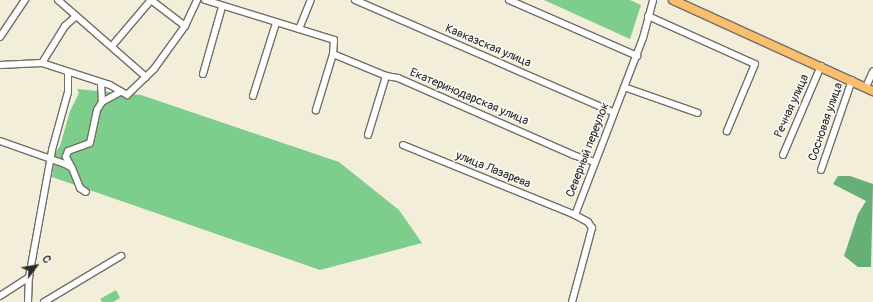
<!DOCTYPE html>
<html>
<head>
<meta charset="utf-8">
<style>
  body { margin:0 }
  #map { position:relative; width:873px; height:302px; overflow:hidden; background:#f3eed9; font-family:Pangolin,sans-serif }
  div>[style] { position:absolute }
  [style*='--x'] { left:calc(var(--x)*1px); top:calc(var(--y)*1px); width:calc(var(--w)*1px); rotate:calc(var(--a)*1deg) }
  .green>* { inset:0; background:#7dcd8d }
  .forest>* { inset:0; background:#66b078 }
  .roads { filter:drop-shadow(1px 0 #716f68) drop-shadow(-1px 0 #716f68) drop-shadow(0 1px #716f68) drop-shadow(0 -1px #716f68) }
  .minor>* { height:6px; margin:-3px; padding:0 3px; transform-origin:3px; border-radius:3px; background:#fff }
  .major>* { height:8px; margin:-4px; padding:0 4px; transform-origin:4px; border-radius:4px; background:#f9bf6d }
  span { translate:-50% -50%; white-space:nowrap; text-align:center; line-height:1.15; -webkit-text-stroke:3px #fdfcf7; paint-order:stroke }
  .street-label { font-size:12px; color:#2b2b2b }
  .north { position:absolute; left:16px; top:246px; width:40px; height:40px; -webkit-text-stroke:3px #fdfcf7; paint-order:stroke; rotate:58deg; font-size:11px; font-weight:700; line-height:16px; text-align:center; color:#2b2b2b }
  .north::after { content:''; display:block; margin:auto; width:14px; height:18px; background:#2b2b2b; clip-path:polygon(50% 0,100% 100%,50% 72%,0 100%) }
</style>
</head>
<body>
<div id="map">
  <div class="green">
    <i style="clip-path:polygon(544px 0,630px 0,641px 5px,630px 39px)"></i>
    <i style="clip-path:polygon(77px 89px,141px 95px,339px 162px,399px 210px,422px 243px,320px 270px,52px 177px,55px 153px,60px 146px,70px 111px,79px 93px)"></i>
    <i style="clip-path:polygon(116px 290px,120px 298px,113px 302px,102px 302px,100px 299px)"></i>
  </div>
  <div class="forest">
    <i style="clip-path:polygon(838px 176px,850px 176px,873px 184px,871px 267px,858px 267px,844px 256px,858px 214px,866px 201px,833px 184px)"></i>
  </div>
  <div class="roads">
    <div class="minor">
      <i style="--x:58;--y:0;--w:117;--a:41.2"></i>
      <i style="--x:151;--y:0;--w:43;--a:37.4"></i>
      <i style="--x:205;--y:0;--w:135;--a:17.2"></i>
      <i style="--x:334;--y:40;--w:14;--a:94"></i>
      <i style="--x:333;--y:54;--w:59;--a:106.9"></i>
      <i style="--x:355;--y:0;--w:281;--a:23.5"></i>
      <i style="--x:509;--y:0;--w:140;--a:23.6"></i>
      <i style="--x:648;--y:16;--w:117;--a:24.2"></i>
      <i style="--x:755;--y:64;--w:73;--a:112.7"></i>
      <i style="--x:299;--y:29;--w:31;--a:-68"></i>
      <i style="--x:0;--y:37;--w:45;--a:-56"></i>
      <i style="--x:112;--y:46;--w:60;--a:-49.7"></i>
      <i style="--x:333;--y:54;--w:57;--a:22.5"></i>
      <i style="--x:386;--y:76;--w:12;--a:9"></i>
      <i style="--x:398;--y:78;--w:191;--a:23.7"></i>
      <i style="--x:573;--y:155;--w:23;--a:18"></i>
      <i style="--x:42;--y:63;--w:44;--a:-58.1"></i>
      <i style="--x:65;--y:26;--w:15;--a:-42"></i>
      <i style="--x:0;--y:65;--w:42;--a:-2.7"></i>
      <i style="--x:42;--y:63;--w:71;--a:17.9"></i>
      <i style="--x:110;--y:85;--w:20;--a:30"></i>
      <i style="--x:127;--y:95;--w:37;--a:-44"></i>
      <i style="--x:154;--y:69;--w:53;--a:-54.2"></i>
      <i style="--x:185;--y:26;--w:29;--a:-65"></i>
      <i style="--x:203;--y:74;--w:70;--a:-74.2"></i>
      <i style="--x:101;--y:83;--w:19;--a:87"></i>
      <i style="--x:624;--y:87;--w:78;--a:19.4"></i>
      <i style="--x:866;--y:87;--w:17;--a:-66"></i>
      <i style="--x:253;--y:96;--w:77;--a:-72.5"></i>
      <i style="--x:368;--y:135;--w:62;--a:-73"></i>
      <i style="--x:0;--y:141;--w:69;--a:19.5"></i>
      <i style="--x:65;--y:164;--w:8;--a:30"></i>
      <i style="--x:72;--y:168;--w:22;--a:68"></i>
      <i style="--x:80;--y:188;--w:7;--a:34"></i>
      <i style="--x:403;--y:145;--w:186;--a:22.1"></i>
      <i style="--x:783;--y:155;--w:97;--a:-66.9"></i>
      <i style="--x:72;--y:168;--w:13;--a:-119"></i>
      <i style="--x:66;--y:157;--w:6;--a:-72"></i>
      <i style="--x:68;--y:151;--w:23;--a:-20"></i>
      <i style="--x:90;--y:143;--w:34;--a:-78"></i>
      <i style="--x:97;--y:110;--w:9;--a:-58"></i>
      <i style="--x:102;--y:102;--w:21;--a:-29"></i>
      <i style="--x:821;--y:170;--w:95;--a:-71"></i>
      <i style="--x:0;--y:296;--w:35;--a:-33"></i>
      <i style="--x:28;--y:302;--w:25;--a:-88"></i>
      <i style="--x:29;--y:277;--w:129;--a:-79.7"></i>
      <i style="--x:52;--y:150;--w:60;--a:-74.6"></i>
      <i style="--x:68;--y:92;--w:19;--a:-90"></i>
      <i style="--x:44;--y:302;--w:90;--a:-30.9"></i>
      <i style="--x:572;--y:302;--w:77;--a:-74.9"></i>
      <i style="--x:592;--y:228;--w:7;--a:-124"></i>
      <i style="--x:588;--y:222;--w:15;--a:-152"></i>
      <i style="--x:575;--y:215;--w:190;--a:-69"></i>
      <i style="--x:643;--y:38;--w:39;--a:-75"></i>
    </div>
    <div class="major">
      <i style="--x:673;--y:0;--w:220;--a:24.5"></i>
    </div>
  </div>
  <div class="street-label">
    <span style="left:488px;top:46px;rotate:23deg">Кавказская улица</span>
    <span style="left:469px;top:97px;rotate:23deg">Екатеринодарская улица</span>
    <span style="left:792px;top:106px;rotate:-66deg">Речная улица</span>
    <span style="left:826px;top:122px;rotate:-71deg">Сосновая улица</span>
    <span style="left:588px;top:150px;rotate:-69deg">Северный переулок</span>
    <span style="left:493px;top:170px;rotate:22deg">улица Лазарева</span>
  </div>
  <div class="north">С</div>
</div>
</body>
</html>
